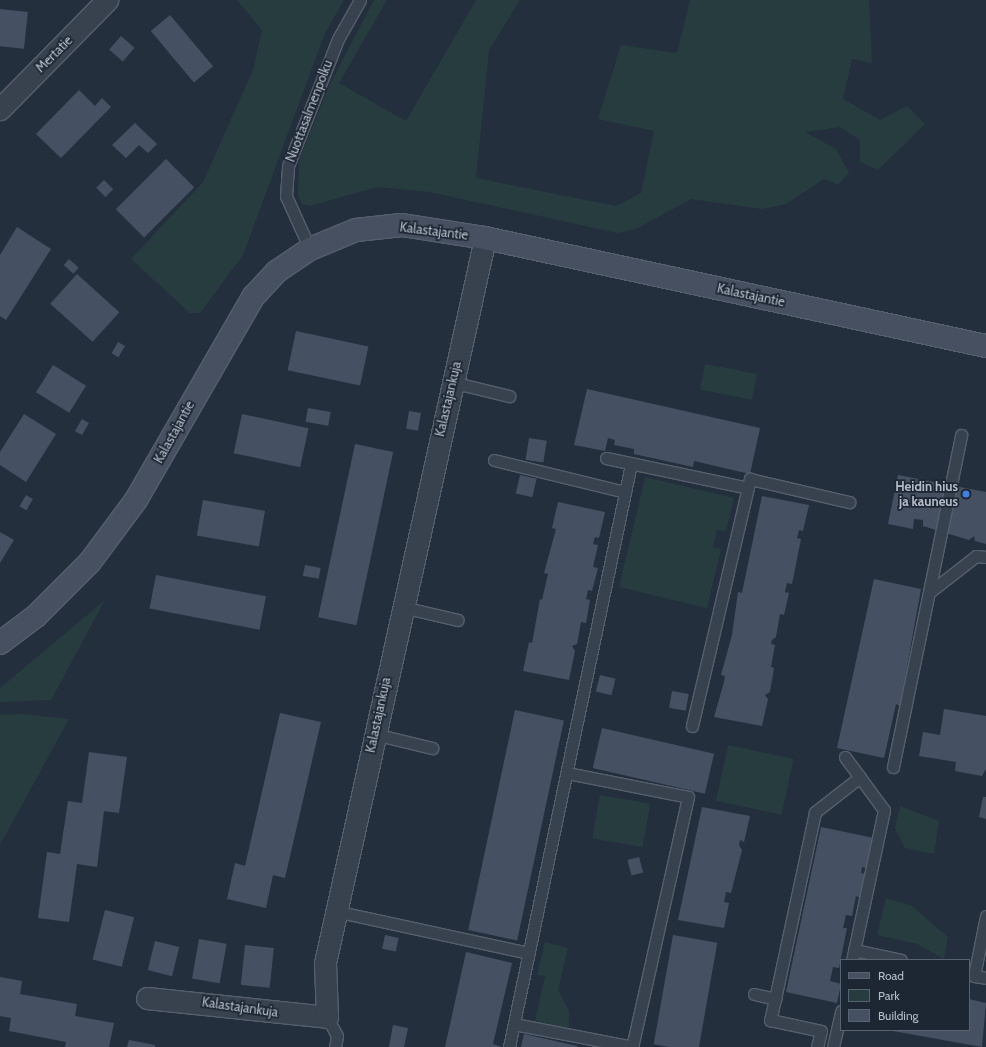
<!DOCTYPE html>
<html>
<head>
<meta charset="utf-8">
<style>
  body { margin:0 }
  #map { position:relative; width:986px; height:1047px; overflow:hidden; background:#242f3e; font-family:Cabin,sans-serif }
  div>[style] { position:absolute }
  [style*='--x'] { left:calc(var(--x)*1px); top:calc(var(--y)*1px); width:calc(var(--w)*1px); rotate:calc(var(--a)*1deg) }
  .green>* { inset:0; background:#263c3f; transform-origin:0 0 }
  .building>* { inset:0; background:#455162; transform-origin:0 0 }
  .roads { filter:drop-shadow(1px 0 #565f6c) drop-shadow(-1px 0 #565f6c) drop-shadow(0 1px #565f6c) drop-shadow(0 -1px #565f6c) }
  .lane>* { height:11px; margin:-5.5px; padding:0 5.5px; transform-origin:5.5px; border-radius:5.5px; background:#38414e }
  .street>* { height:21px; margin:-10.5px; padding:0 10.5px; transform-origin:10.5px; border-radius:10.5px; background:#38414e }
  .secondary>* { height:22px; margin:-11px; padding:0 11px; transform-origin:11px; border-radius:11px; background:#465061 }
  .dots>* { width:11px; height:11px; translate:-50% -50%; box-sizing:border-box; border:2px solid #1d2633; border-radius:50% }
  span { translate:-50% -50%; white-space:nowrap; text-align:center; line-height:1.15; -webkit-text-stroke:3.5px #1d2633; paint-order:stroke }
  .street-label { font-size:13px; color:#b4bcc9 }
  .poi-label { font-size:13px; color:#b4bcc9; font-weight:700 }
  .right { translate:-100% -50%; text-align:right }
  .legend { position:absolute; left:840px; top:959px; width:130px; height:72px; box-sizing:border-box; background:#1d2633; border:1px solid #59626f; margin:0; padding:5px 7px; list-style:none; font-size:12px; color:#b4bcc9 }
  .legend li { display:flex; align-items:center; gap:8px; height:20px }
  .legend b { width:20px; border:1px solid #59626f }
</style>
</head>
<body>
<div id="map">
  <div class="green">
    <i style="clip-path:polygon(237px 0,344px 0,325px 33px,243px 255px,200px 313px,190px 313px,131px 259px,203px 182px,253px 70px,262px 30px)"></i>
    <i style="clip-path:polygon(374px 0,387px 0,339px 83px,406px 121px,476px 0,520px 0,489px 50px,476px 178px,616px 206px,641px 193px,654px 131px,598px 119px,621px 45px,677px 53px,690px 0,869px 0,872px 63px,852px 59px,843px 99px,880px 120px,907px 106px,925px 124px,878px 170px,860px 162px,860px 140px,840px 127px,805px 132px,836px 149px,849px 173px,838px 185px,824px 179px,786px 204px,762px 209px,691px 199px,636px 229px,617px 233px,430px 192px,377px 187px,310px 206px,302px 204px,298px 196px,299px 160px,330px 84px)"></i>
    <i style="left:705px;top:364px;width:53px;height:26px;rotate:11deg"></i>
    <i style="clip-path:polygon(645px 477px,734px 498px,726px 531px,717px 530px,713px 547px,721px 549px,707px 608px,619px 587px)"></i>
    <i style="clip-path:polygon(105px 600px,51px 700px,0 702px,0 688px)"></i>
    <i style="clip-path:polygon(23px 714px,69px 719px,0 845px,0 715px)"></i>
    <i style="left:728px;top:745px;width:67px;height:57px;rotate:12deg"></i>
    <i style="left:600px;top:795px;width:51px;height:44px;rotate:10deg"></i>
    <i style="clip-path:polygon(900px 806px,939px 821px,934px 854px,905px 848px,895px 828px)"></i>
    <i style="clip-path:polygon(886px 898px,912px 906px,948px 937px,944px 959px,917px 944px,877px 935px)"></i>
    <i style="clip-path:polygon(545px 942px,568px 948px,558px 990px,569px 1011px,569px 1028px,535px 1021px,545px 976px,537px 975px)"></i>
  </div>
  <div class="building">
    <i style="left:0;top:9px;width:28px;height:37px;rotate:6deg"></i>
    <i style="left:170px;top:15px;width:67px;height:25px;rotate:50deg"></i>
    <i style="left:121px;top:36px;width:18px;height:18px;rotate:41deg"></i>
    <i style="clip-path:polygon(79px 90px,95px 106px,102px 98px,111px 107px,61px 158px,36px 134px)"></i>
    <i style="clip-path:polygon(135px 123px,157px 144px,148px 153px,139px 145px,126px 158px,112px 145px)"></i>
    <i style="left:166px;top:159px;width:40px;height:71px;rotate:45deg"></i>
    <i style="left:104px;top:180px;width:13px;height:11px;rotate:45deg"></i>
    <i style="clip-path:polygon(17px 227px,51px 249px,6px 320px,0 316px,0 255px)"></i>
    <i style="left:69px;top:259px;width:13px;height:8px;rotate:42deg"></i>
    <i style="left:77px;top:274px;width:57px;height:40px;rotate:42deg"></i>
    <i style="left:296px;top:331px;width:74px;height:40px;rotate:12deg"></i>
    <i style="left:118px;top:342px;width:8px;height:13px;rotate:30deg"></i>
    <i style="left:53px;top:365px;width:39px;height:32px;rotate:32deg"></i>
    <i style="clip-path:polygon(587px 389px,760px 428px,750px 474px,694px 461px,693px 467px,634px 454px,634px 449px,614px 445px,615px 440px,608px 438px,605px 451px,574px 445px)"></i>
    <i style="left:308px;top:408px;width:23px;height:14px;rotate:10deg"></i>
    <i style="left:409px;top:411px;width:12px;height:18px;rotate:9deg"></i>
    <i style="clip-path:polygon(24px 414px,56px 434px,26px 482px,0 465px,0 452px)"></i>
    <i style="left:242px;top:414px;width:68px;height:40px;rotate:12deg"></i>
    <i style="left:82px;top:419px;width:8px;height:14px;rotate:30deg"></i>
    <i style="left:529px;top:438px;width:18px;height:22px;rotate:9deg"></i>
    <i style="left:355px;top:444px;width:39px;height:177px;rotate:12deg"></i>
    <i style="left:520px;top:475px;width:17px;height:19px;rotate:13deg"></i>
    <i style="clip-path:polygon(898px 475px,986px 492px,986px 544px,975px 541px,974px 536px,969px 540px,923px 526px,923px 520px,914px 519px,913px 529px,888px 524px)"></i>
    <i style="left:26px;top:495px;width:8px;height:13px;rotate:30deg"></i>
    <i style="clip-path:polygon(762px 496px,809px 505px,803px 531px,799px 530px,797px 538px,801px 539px,792px 584px,787px 583px,786px 587px,785px 592px,789px 593px,784px 615px,780px 614px,776px 637px,772px 640px,771px 644px,775px 645px,771px 667px,774px 668px,770px 692px,765px 695px,768px 699px,762px 726px,714px 717px,724px 682px,725px 676px,721px 675px,732px 635px,738px 592px,742px 593px)"></i>
    <i style="left:203px;top:500px;width:63px;height:36px;rotate:10deg"></i>
    <i style="clip-path:polygon(558px 502px,605px 512px,599px 538px,595px 537px,593px 544px,598px 545px,593px 567px,598px 568px,592px 591px,588px 590px,587px 595px,586px 599px,590px 600px,586px 623px,581px 622px,577px 644px,572px 646px,575px 651px,569px 680px,523px 671px,529px 642px,532px 643px,540px 599px,542px 600px,548px 574px,544px 573px,556px 529px,552px 528px)"></i>
    <i style="clip-path:polygon(0 532px,14px 540px,0 563px)"></i>
    <i style="left:305px;top:565px;width:16px;height:11px;rotate:11deg"></i>
    <i style="left:156px;top:575px;width:112px;height:34px;rotate:11deg"></i>
    <i style="clip-path:polygon(874px 579px,921px 589px,900px 706px,896px 704px,884px 758px,837px 748px)"></i>
    <i style="left:600px;top:675px;width:16px;height:17px;rotate:14deg"></i>
    <i style="left:672px;top:691px;width:17px;height:17px;rotate:10deg"></i>
    <i style="clip-path:polygon(944px 709px,986px 716px,986px 769px,982px 776px,955px 771px,956px 762px,919px 756px,923px 732px,940px 735px)"></i>
    <i style="left:515px;top:710px;width:50px;height:225px;rotate:12deg"></i>
    <i style="clip-path:polygon(280px 713px,321px 722px,285px 878px,273px 875px,266px 908px,227px 899px,235px 863px,245px 866px)"></i>
    <i style="left:602px;top:728px;width:115px;height:41px;rotate:13deg"></i>
    <i style="clip-path:polygon(89px 752px,127px 757px,119px 813px,104px 811px,97px 867px,77px 864px,69px 922px,38px 918px,47px 852px,60px 854px,68px 801px,82px 803px)"></i>
    <i style="clip-path:polygon(983px 797px,986px 797px,986px 819px,979px 817px)"></i>
    <i style="clip-path:polygon(702px 807px,750px 816px,744px 842px,740px 840px,739px 845px,742px 850px,731px 893px,726px 892px,724px 902px,729px 903px,724px 928px,678px 920px)"></i>
    <i style="clip-path:polygon(821px 827px,874px 838px,868px 868px,862px 867px,861px 873px,866px 874px,861px 898px,856px 896px,852px 916px,846px 915px,843px 928px,847px 928px,839px 968px,833px 967px,830px 981px,841px 984px,837px 1003px,786px 992px)"></i>
    <i style="left:639px;top:857px;width:16px;height:12px;rotate:75deg"></i>
    <i style="left:105px;top:910px;width:30px;height:51px;rotate:14deg"></i>
    <i style="left:385px;top:935px;width:14px;height:14px;rotate:12deg"></i>
    <i style="left:673px;top:935px;width:45px;height:111px;rotate:10deg"></i>
    <i style="left:199px;top:939px;width:28px;height:40px;rotate:10deg"></i>
    <i style="left:155px;top:941px;width:25px;height:30px;rotate:14deg"></i>
    <i style="left:245px;top:945px;width:29px;height:40px;rotate:6deg"></i>
    <i style="clip-path:polygon(466px 952px,512px 963px,493px 1044px,502px 1047px,445px 1047px)"></i>
    <i style="clip-path:polygon(0 977px,22px 981px,20px 994px,77px 1004px,75px 1016px,114px 1023px,109px 1047px,65px 1047px,66px 1042px,9px 1031px,11px 1018px,0 1016px)"></i>
    <i style="clip-path:polygon(969px 999px,986px 1003px,982px 1047px,893px 1031px,969px 1030px)"></i>
    <i style="clip-path:polygon(393px 1025px,408px 1028px,404px 1047px,389px 1047px)"></i>
    <i style="clip-path:polygon(524px 1034px,577px 1046px,577px 1047px,521px 1047px)"></i>
    <i style="clip-path:polygon(129px 1040px,155px 1045px,155px 1047px,127px 1047px)"></i>
  </div>
  <div class="roads">
    <div class="lane">
      <i style="--x:310;--y:249;--w:58;--a:-114.4"></i>
      <i style="--x:286;--y:196;--w:30;--a:-86"></i>
      <i style="--x:288;--y:166;--w:136;--a:-68.5"></i>
      <i style="--x:338;--y:39;--w:45;--a:-60.6"></i>
      <i style="--x:451;--y:382;--w:60;--a:13.6"></i>
      <i style="--x:606;--y:458;--w:145;--a:11.9"></i>
      <i style="--x:494;--y:460;--w:135;--a:13.7"></i>
      <i style="--x:931;--y:591;--w:57;--a:-37.9"></i>
      <i style="--x:976;--y:556;--w:10;--a:6"></i>
      <i style="--x:402;--y:607;--w:57;--a:13.1"></i>
      <i style="--x:692;--y:726;--w:254;--a:-76.8"></i>
      <i style="--x:750;--y:479;--w:102;--a:13.1"></i>
      <i style="--x:374;--y:734;--w:60;--a:13.6"></i>
      <i style="--x:845;--y:757;--w:66;--a:53.7"></i>
      <i style="--x:884;--y:810;--w:153;--a:102"></i>
      <i style="--x:893;--y:767;--w:339;--a:-78.4"></i>
      <i style="--x:567;--y:773;--w:123;--a:11.2"></i>
      <i style="--x:688;--y:797;--w:256;--a:102.6"></i>
      <i style="--x:335;--y:911;--w:198;--a:12.2"></i>
      <i style="--x:986;--y:916;--w:61;--a:101.3"></i>
      <i style="--x:974;--y:976;--w:12;--a:9"></i>
      <i style="--x:854;--y:950;--w:48;--a:12"></i>
      <i style="--x:754;--y:994;--w:22;--a:13"></i>
      <i style="--x:775;--y:999;--w:191;--a:-77.9"></i>
      <i style="--x:815;--y:812;--w:57;--a:-37.9"></i>
      <i style="--x:775;--y:999;--w:22;--a:103"></i>
      <i style="--x:770;--y:1020;--w:52;--a:12.2"></i>
      <i style="--x:821;--y:1031;--w:16;--a:104"></i>
      <i style="--x:327;--y:1017;--w:21;--a:62"></i>
      <i style="--x:337;--y:1036;--w:11;--a:100"></i>
      <i style="--x:514;--y:1024;--w:121;--a:10.9"></i>
      <i style="--x:509;--y:1047;--w:596;--a:-78.18"></i>
      <i style="--x:833;--y:1047;--w:37;--a:-77"></i>
    </div>
    <div class="street">
      <i style="--x:0;--y:109;--w:153;--a:-45.5"></i>
      <i style="--x:147;--y:998;--w:181;--a:6"></i>
      <i style="--x:327;--y:1017;--w:54;--a:-92.1"></i>
      <i style="--x:325;--y:963;--w:742;--a:-77.55"></i>
    </div>
    <div class="secondary">
      <i style="--x:0;--y:643;--w:45;--a:-36.9"></i>
      <i style="--x:36;--y:616;--w:76;--a:-45"></i>
      <i style="--x:90;--y:562;--w:77;--a:-53.4"></i>
      <i style="--x:136;--y:500;--w:236;--a:-60"></i>
      <i style="--x:254;--y:296;--w:33;--a:-47"></i>
      <i style="--x:276;--y:272;--w:41;--a:-34.1"></i>
      <i style="--x:310;--y:249;--w:50;--a:-22.4"></i>
      <i style="--x:356;--y:230;--w:46;--a:-6.2"></i>
      <i style="--x:402;--y:225;--w:84;--a:8.9"></i>
      <i style="--x:485;--y:238;--w:513;--a:12.17"></i>
    </div>
  </div>
  <div class="dots">
    <i style="left:966px;top:494px;background:#3f7fe0"></i>
  </div>
  <div class="street-label">
    <span style="left:54px;top:54px;rotate:-45deg">Mertatie</span>
    <span style="left:309px;top:111px;rotate:-69deg">Nuottasalmenpolku</span>
    <span style="left:434px;top:231px;rotate:7deg">Kalastajantie</span>
    <span style="left:751px;top:295px;rotate:12deg">Kalastajantie</span>
    <span style="left:448px;top:399px;rotate:-77deg">Kalastajankuja</span>
    <span style="left:174px;top:432px;rotate:-61deg">Kalastajantie</span>
    <span style="left:378px;top:715px;rotate:-78deg">Kalastajankuja</span>
    <span style="left:240px;top:1007px;rotate:8deg">Kalastajankuja</span>
  </div>
  <div class="poi-label">
    <span class="right" style="left:958px;top:494px">Heidin hius<br>ja kauneus</span>
  </div>
  <ul class="legend">
  <li><b style="height:5px;background:#465061"></b>Road</li>
  <li><b style="height:11px;background:#263c3f"></b>Park</li>
  <li><b style="height:11px;background:#455162"></b>Building</li>
  </ul>
</div>
</body>
</html>
